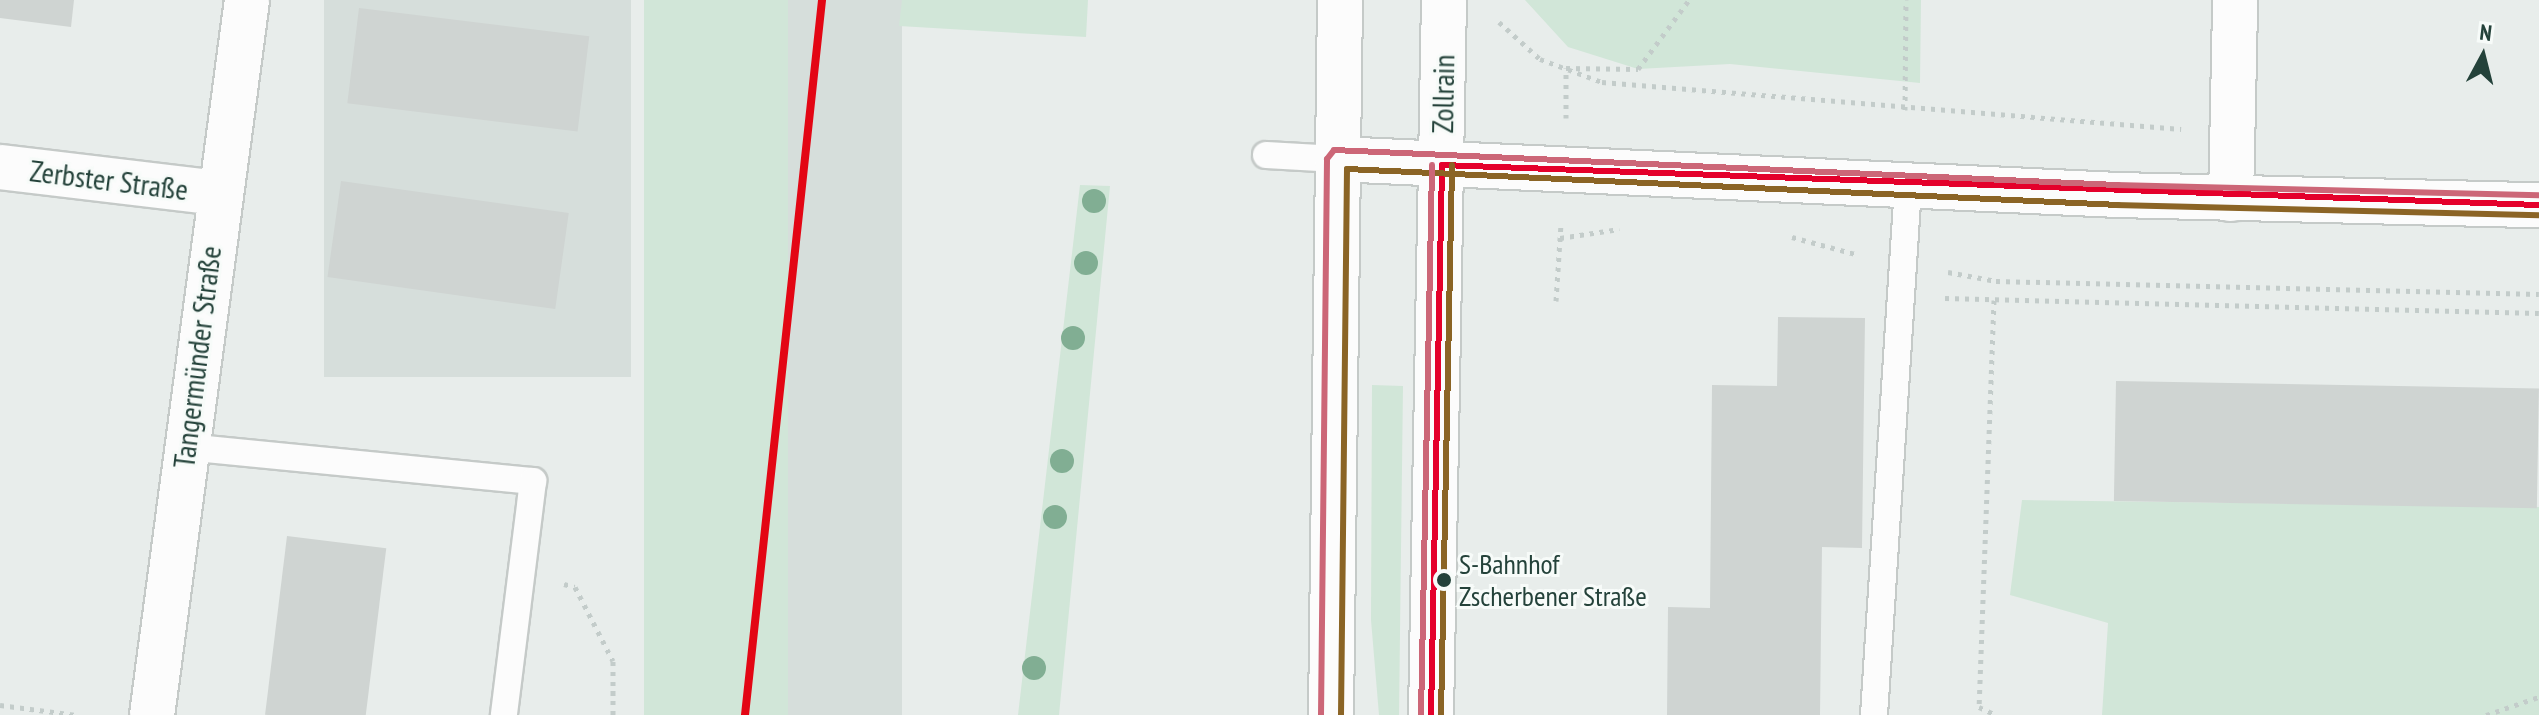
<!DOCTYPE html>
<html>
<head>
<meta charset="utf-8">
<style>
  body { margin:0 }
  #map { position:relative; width:2539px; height:715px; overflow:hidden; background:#e8edeb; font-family:"PT Sans Narrow",sans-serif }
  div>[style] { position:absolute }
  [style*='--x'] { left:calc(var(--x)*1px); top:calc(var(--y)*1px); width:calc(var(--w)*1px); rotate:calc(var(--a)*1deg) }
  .built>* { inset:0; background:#d6dedb; transform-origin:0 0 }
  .green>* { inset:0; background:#d1e6d8; transform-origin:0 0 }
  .building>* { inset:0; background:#cfd4d2; transform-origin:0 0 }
  .path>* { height:5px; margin-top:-2.5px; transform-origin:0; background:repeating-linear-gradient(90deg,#c3ccca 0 4px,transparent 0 10px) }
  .roads { filter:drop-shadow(2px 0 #c5cac8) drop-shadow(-2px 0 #c5cac8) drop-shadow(0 2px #c5cac8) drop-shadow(0 -2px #c5cac8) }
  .lane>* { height:26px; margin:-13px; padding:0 13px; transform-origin:13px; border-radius:13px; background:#fcfcfc }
  .street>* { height:44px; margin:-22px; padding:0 22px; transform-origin:22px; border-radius:22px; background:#fcfcfc }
  .secondary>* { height:44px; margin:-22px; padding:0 22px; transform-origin:22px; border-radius:22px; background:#fcfcfc }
  .bus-1>* { height:6px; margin:-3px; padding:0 3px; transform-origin:3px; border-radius:3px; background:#e4002b }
  .bus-2>* { height:6px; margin:-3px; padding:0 3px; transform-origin:3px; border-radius:3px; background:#8b6425 }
  .bus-3>* { height:6px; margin:-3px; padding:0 3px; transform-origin:3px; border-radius:3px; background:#c67 }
  .rail-1>* { height:8px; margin:-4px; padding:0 4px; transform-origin:4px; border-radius:4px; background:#e30614 }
  .trees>* { width:24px; height:24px; margin:-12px; border-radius:50%; background:#81ae93 }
  .dots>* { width:22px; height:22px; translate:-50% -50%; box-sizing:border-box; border:4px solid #f7fbf9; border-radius:50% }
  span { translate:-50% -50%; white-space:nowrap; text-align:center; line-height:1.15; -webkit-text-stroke:6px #f7fbf9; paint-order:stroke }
  .bus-label { font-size:28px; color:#24423a }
  .left { translate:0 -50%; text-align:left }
  .street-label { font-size:30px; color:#24423a }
  .north { position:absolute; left:2443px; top:16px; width:80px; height:80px; -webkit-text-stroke:6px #f7fbf9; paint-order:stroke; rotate:7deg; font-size:22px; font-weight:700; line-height:32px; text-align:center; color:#24423a }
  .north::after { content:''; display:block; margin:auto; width:28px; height:36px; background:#24423a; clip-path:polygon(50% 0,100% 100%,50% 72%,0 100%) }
</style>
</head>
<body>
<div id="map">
  <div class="built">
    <i style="left:324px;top:0;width:307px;height:377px"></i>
    <i style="left:788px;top:0;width:114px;height:719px"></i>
  </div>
  <div class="green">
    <i style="left:644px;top:0;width:144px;height:720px"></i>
    <i style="clip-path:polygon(902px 0,1088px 0,1086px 37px,899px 26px)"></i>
    <i style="clip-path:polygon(1525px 0,1921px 0,1920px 83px,1730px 64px,1638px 69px,1568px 47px)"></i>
    <i style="clip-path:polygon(1080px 185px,1110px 186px,1059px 715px,1018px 715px)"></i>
    <i style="clip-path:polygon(1372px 385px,1403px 386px,1399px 715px,1379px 715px,1371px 620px)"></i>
    <i style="clip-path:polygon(2022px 500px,2539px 507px,2539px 715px,2102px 715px,2108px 623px,2010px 595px)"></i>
  </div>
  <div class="building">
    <i style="clip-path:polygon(0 0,74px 0,71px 27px,0 18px)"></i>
    <i style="left:359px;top:8px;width:232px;height:96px;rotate:7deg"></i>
    <i style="left:341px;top:181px;width:230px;height:97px;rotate:8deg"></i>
    <i style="clip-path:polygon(1778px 317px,1865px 318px,1862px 548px,1822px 547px,1820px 715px,1667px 715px,1668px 607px,1710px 608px,1712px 385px,1777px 386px)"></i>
    <i style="left:2116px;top:381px;width:423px;height:120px;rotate:1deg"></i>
    <i style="left:287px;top:536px;width:100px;height:180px;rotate:7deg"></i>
  </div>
  <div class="path">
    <i style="--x:1499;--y:22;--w:55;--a:42.1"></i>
    <i style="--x:1540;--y:59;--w:66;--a:20.4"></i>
    <i style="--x:1602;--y:82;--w:581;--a:4.64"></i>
    <i style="--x:1905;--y:110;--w:110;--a:-89.5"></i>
    <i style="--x:1566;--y:118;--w:50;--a:-90"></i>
    <i style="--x:1566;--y:68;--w:72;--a:0.8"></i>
    <i style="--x:1638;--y:69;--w:86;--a:-53.5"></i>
    <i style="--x:1792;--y:237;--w:69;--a:15"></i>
    <i style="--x:1560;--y:238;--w:60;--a:-8.7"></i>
    <i style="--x:1948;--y:272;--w:49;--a:10.6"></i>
    <i style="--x:1996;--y:281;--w:543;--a:1.37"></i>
    <i style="--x:1945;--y:298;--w:594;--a:1.45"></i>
    <i style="--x:1994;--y:300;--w:407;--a:92.1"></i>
    <i style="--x:1979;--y:707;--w:19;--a:25"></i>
    <i style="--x:1556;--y:301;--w:77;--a:-86.3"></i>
    <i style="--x:564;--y:584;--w:11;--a:15"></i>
    <i style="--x:575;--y:587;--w:83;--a:62.8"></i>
    <i style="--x:613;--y:661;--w:54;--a:90"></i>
    <i style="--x:0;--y:705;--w:77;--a:7.5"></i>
    <i style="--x:2486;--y:715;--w:56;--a:-18.8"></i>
  </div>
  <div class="roads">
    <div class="lane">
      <i style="--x:1266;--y:155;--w:71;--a:3.2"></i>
      <i style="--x:186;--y:447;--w:349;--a:5.6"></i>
      <i style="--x:533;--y:481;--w:236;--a:97.1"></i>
      <i style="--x:1874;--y:715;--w:529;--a:-86.32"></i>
    </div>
    <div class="street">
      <i style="--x:0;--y:167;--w:220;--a:6.8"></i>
      <i style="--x:2231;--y:199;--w:199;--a:-88.8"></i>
      <i style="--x:152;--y:715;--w:721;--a:-82.43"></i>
    </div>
    <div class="secondary">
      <i style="--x:1337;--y:159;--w:782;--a:2.64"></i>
      <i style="--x:2118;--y:195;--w:421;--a:1.4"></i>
      <i style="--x:1331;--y:715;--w:715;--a:-89.28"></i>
      <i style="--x:1431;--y:715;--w:715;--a:-88.96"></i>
    </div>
  </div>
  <div class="bus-1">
    <i style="--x:1442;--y:165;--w:1098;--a:2.09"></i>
    <i style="--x:1431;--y:715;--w:550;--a:-88.85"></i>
  </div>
  <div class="bus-2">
    <i style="--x:1341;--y:715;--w:546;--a:-89.37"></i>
    <i style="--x:1347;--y:169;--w:772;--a:2.67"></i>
    <i style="--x:2118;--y:205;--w:421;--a:1.4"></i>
    <i style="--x:1441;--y:715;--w:550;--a:-88.85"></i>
  </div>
  <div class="bus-3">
    <i style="--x:1321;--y:715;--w:556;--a:-89.38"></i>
    <i style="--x:1327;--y:159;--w:11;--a:-52"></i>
    <i style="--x:1334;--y:150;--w:785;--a:2.56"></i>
    <i style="--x:2118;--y:185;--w:421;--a:1.4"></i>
    <i style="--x:1421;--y:715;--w:550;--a:-88.85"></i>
  </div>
  <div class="rail-1">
    <i style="--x:745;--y:715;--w:719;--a:-83.85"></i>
  </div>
  <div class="trees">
    <i style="left:1094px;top:201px"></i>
    <i style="left:1086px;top:263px"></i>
    <i style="left:1073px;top:338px"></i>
    <i style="left:1062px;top:461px"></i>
    <i style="left:1055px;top:517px"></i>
    <i style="left:1034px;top:668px"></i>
  </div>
  <div class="dots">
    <i style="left:1444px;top:580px;background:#24423a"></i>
  </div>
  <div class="bus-label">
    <span class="left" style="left:1459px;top:580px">S-Bahnhof<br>Zscherbener Straße</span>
  </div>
  <div class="street-label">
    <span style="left:1443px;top:94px;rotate:-89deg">Zollrain</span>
    <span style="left:109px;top:180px;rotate:7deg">Zerbster Straße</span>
    <span style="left:197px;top:357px;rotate:-83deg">Tangermünder Straße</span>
  </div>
  <div class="north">N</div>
</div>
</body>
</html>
